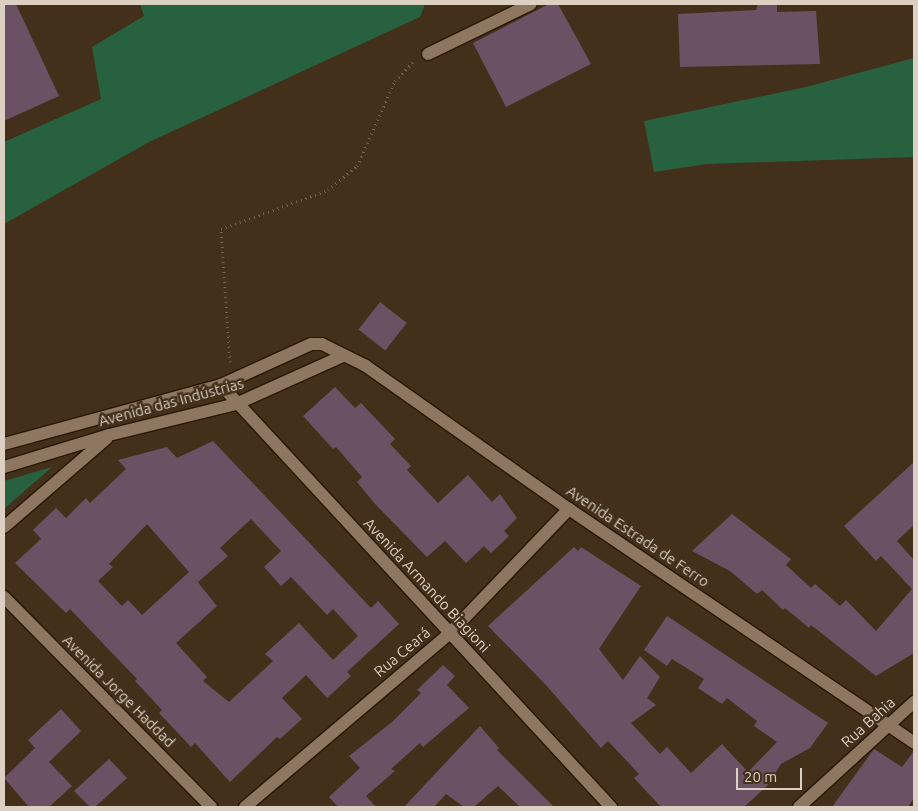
<!DOCTYPE html>
<html>
<head>
<meta charset="utf-8">
<style>
  body { margin:0 }
  #map { position:relative; width:918px; height:811px; overflow:hidden; background:#43301b; font-family:Ubuntu,sans-serif }
  div>[style] { position:absolute }
  [style*='--x'] { left:calc(var(--x)*1px); top:calc(var(--y)*1px); width:calc(var(--w)*1px); rotate:calc(var(--a)*1deg) }
  .green>* { inset:0; background:#276140 }
  .building>* { inset:0; background:#6a5163; transform-origin:0 0 }
  .path>* { height:3px; margin-top:-1.5px; transform-origin:0; background:repeating-linear-gradient(90deg,#73624f 0 1px,transparent 0 5px) }
  .roads { filter:drop-shadow(1px 0 #291704) drop-shadow(-1px 0 #291704) drop-shadow(0 1px #291704) drop-shadow(0 -1px #291704) }
  .minor>* { height:12px; margin:-6px; padding:0 6px; transform-origin:6px; border-radius:6px; background:#8d7760 }
  span { translate:-50% -50%; white-space:nowrap; text-align:center; line-height:1.15; -webkit-text-stroke:5px #43301b; paint-order:stroke }
  .street-label { font-size:15px; color:#dcd0c3 }
  .frame { position:absolute; inset:0; border:5px solid #dcd0c3; pointer-events:none }
  .scale { position:absolute; left:736px; top:768px; width:66px; height:22px; box-sizing:border-box; border:2px solid #dcd0c3; border-top:0; padding-left:6px; font-size:15px; line-height:18px; white-space:nowrap; color:#dcd0c3; -webkit-text-stroke:4px #43301b; paint-order:stroke }
</style>
</head>
<body>
<div id="map">
  <div class="green">
    <i style="clip-path:polygon(140px 4px,425px 4px,420px 17px,149px 142px,4px 224px,4px 142px,101px 99px,92px 47px,144px 16px)"></i>
    <i style="clip-path:polygon(914px 58px,914px 157px,707px 164px,654px 172px,644px 121px,806px 87px)"></i>
    <i style="clip-path:polygon(52px 467px,4px 509px,4px 481px)"></i>
  </div>
  <div class="building">
    <i style="clip-path:polygon(4px 4px,16px 4px,59px 96px,4px 121px)"></i>
    <i style="clip-path:polygon(549px 4px,558px 4px,591px 64px,506px 107px,473px 43px)"></i>
    <i style="clip-path:polygon(758px 4px,777px 4px,777px 12px,816px 11px,820px 64px,680px 67px,678px 14px,756px 10px)"></i>
    <i style="left:380px;top:302px;width:34px;height:35px;rotate:38deg"></i>
    <i style="clip-path:polygon(335px 387px,355px 408px,361px 403px,395px 439px,390px 444px,411px 466px,407px 470px,438px 503px,468px 475px,492px 502px,500px 494px,517px 518px,504px 531px,509px 536px,491px 553px,484px 546px,466px 563px,445px 541px,427px 557px,376px 505px,357px 482px,362px 477px,336px 447px,333px 449px,303px 416px)"></i>
    <i style="clip-path:polygon(evenodd,213px 441px,371px 608px,378px 601px,399px 624px,347px 672px,351px 676px,327px 698px,306px 675px,282px 698px,302px 719px,280px 739px,277px 737px,230px 782px,195px 743px,191px 747px,159px 713px,162px 710px,135px 681px,137px 679px,70px 609px,66px 613px,15px 563px,41px 539px,33px 530px,56px 508px,66px 518px,86px 498px,90px 503px,126px 469px,118px 460px,167px 447px,177px 458px,213px 441px,251px 519px,281px 551px,264px 567px,281px 586px,291px 577px,327px 615px,333px 609px,358px 636px,333px 660px,299px 623px,265px 654px,273px 661px,229px 702px,203px 681px,207px 677px,176px 643px,217px 606px,192px 575px,198px 582px,228px 556px,220px 548px,251px 519px,213px 441px,147px 524px,189px 572px,142px 615px,128px 600px,122px 606px,98px 581px,113px 567px,109px 564px,147px 524px)"></i>
    <i style="clip-path:polygon(914px 462px,914px 525px,897px 541px,914px 560px,914px 653px,876px 676px,811px 625px,809px 628px,785px 608px,783px 610px,762px 590px,757px 594px,730px 571px,692px 551px,732px 514px,791px 559px,786px 565px,811px 588px,815px 584px,840px 606px,846px 600px,876px 631px,912px 589px,881px 556px,876px 561px,844px 526px)"></i>
    <i style="clip-path:polygon(574px 547px,578px 551px,581px 547px,641px 586px,599px 649px,623px 680px,640px 656px,660px 677px,647px 698px,656px 705px,631px 723px,660px 754px,667px 747px,691px 773px,722px 744px,748px 772px,777px 742px,754px 726px,757px 721px,727px 698px,722px 704px,698px 688px,704px 679px,672px 659px,667px 666px,644px 650px,667px 616px,828px 723px,810px 748px,781px 764px,768px 785px,744px 807px,661px 807px,634px 778px,639px 774px,608px 741px,601px 748px,545px 684px,488px 626px)"></i>
    <i style="clip-path:polygon(443px 665px,455px 676px,447px 685px,469px 708px,423px 747px,420px 743px,391px 769px,395px 771px,366px 796px,376px 807px,338px 807px,329px 797px,360px 768px,349px 756px,392px 722px,421px 693px,417px 690px)"></i>
    <i style="clip-path:polygon(61px 709px,81px 731px,49px 762px,72px 786px,49px 807px,29px 807px,4px 778px,35px 748px,28px 740px)"></i>
    <i style="clip-path:polygon(480px 726px,499px 748px,497px 750px,554px 807px,520px 807px,498px 786px,474px 807px,464px 807px,446px 794px,434px 807px,404px 807px)"></i>
    <i style="clip-path:polygon(874px 749px,902px 767px,914px 751px,914px 798px,908px 807px,832px 807px)"></i>
    <i style="clip-path:polygon(109px 759px,127px 778px,95px 807px,90px 807px,74px 791px)"></i>
  </div>
  <div class="path">
    <i style="--x:230;--y:362;--w:133;--a:-93.9"></i>
    <i style="--x:221;--y:229;--w:114;--a:-20"></i>
    <i style="--x:328;--y:190;--w:38;--a:-40"></i>
    <i style="--x:357;--y:166;--w:93;--a:-65.9"></i>
    <i style="--x:395;--y:81;--w:26;--a:-47"></i>
  </div>
  <div class="roads">
    <div class="minor">
      <i style="--x:428;--y:54;--w:114;--a:-25.9"></i>
      <i style="--x:221;--y:385;--w:575;--a:47.26"></i>
      <i style="--x:4;--y:444;--w:225;--a:-15.2"></i>
      <i style="--x:221;--y:385;--w:99;--a:-24.5"></i>
      <i style="--x:311;--y:344;--w:11;--a:0"></i>
      <i style="--x:322;--y:344;--w:49;--a:26.6"></i>
      <i style="--x:366;--y:366;--w:248;--a:35.2"></i>
      <i style="--x:569;--y:509;--w:417;--a:34.1"></i>
      <i style="--x:4;--y:467;--w:110;--a:-16.9"></i>
      <i style="--x:109;--y:435;--w:131;--a:-13.7"></i>
      <i style="--x:236;--y:404;--w:117;--a:-24.2"></i>
      <i style="--x:4;--y:527;--w:135;--a:-40.8"></i>
      <i style="--x:4;--y:597;--w:295;--a:45.4"></i>
      <i style="--x:245;--y:807;--w:269;--a:-40.3"></i>
      <i style="--x:450;--y:633;--w:172;--a:-46.2"></i>
      <i style="--x:799;--y:807;--w:156;--a:-42.4"></i>
    </div>
  </div>
  <div class="street-label">
    <span style="left:171px;top:402px;rotate:-15deg">Avenida das Indústrias</span>
    <span style="left:638px;top:536px;rotate:34deg">Avenida Estrada de Ferro</span>
    <span style="left:427px;top:585px;rotate:47deg">Avenida Armando Biagioni</span>
    <span style="left:402px;top:652px;rotate:-40deg">Rua Ceará</span>
    <span style="left:119px;top:691px;rotate:45deg">Avenida Jorge Haddad</span>
    <span style="left:868px;top:722px;rotate:-42deg">Rua Bahia</span>
  </div>
  <div class="frame"></div>
  <div class="scale">20 m</div>
</div>
</body>
</html>
